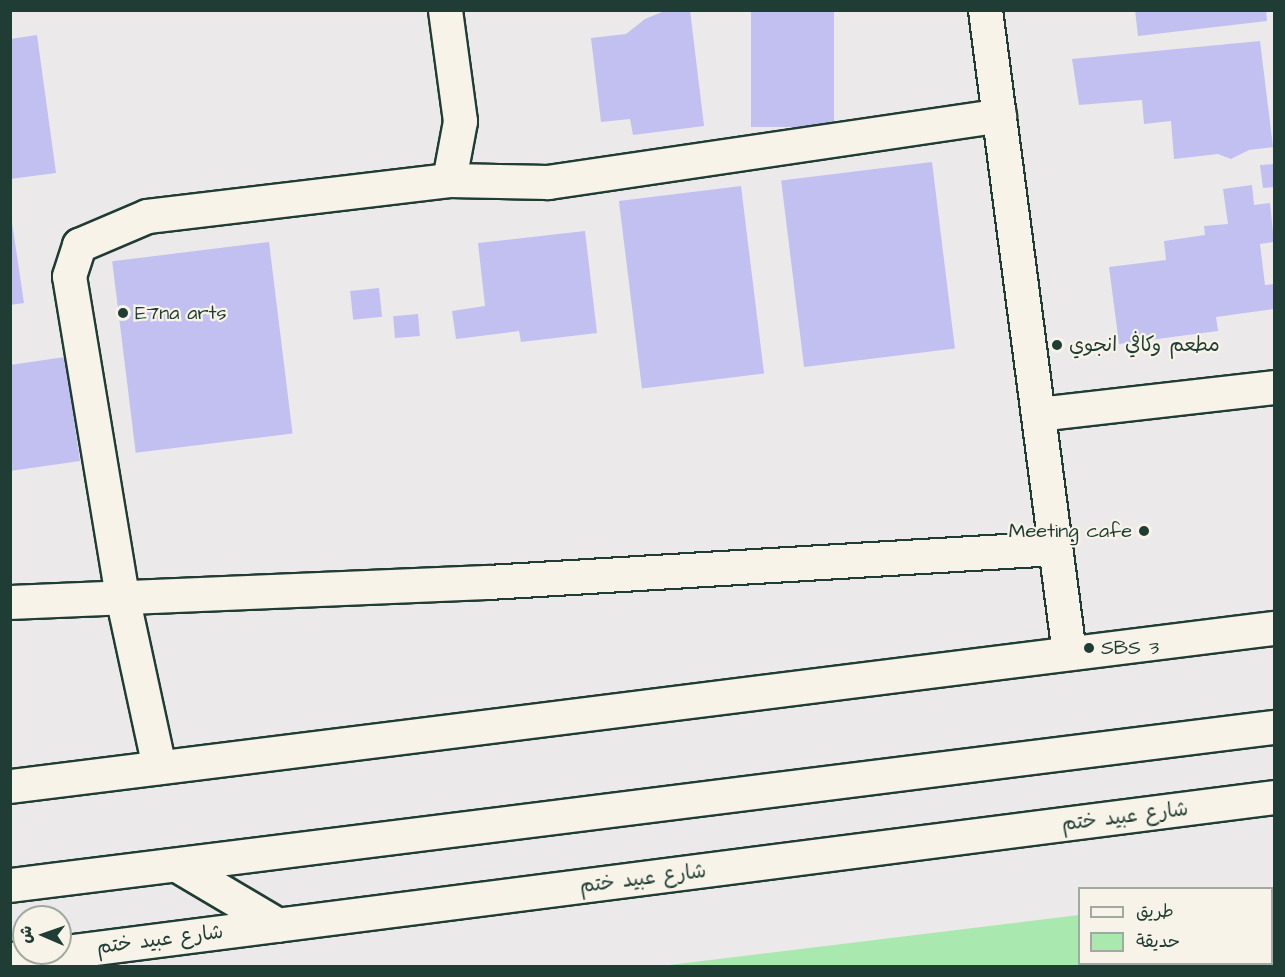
<!DOCTYPE html>
<html>
<head>
<meta charset="utf-8">
<style>
  body { margin:0 }
  #map { position:relative; width:1285px; height:977px; overflow:hidden; background:#ece9ea; font-family:"Architects Daughter","Playpen Sans Arabic",sans-serif }
  div>[style] { position:absolute }
  [style*='--x'] { left:calc(var(--x)*1px); top:calc(var(--y)*1px); width:calc(var(--w)*1px); rotate:calc(var(--a)*1deg) }
  .green>* { inset:0; background:#a9e8af }
  .building>* { inset:0; background:#c2bff1; transform-origin:0 0 }
  .roads { filter:drop-shadow(2px 0 #1f3d34) drop-shadow(-2px 0 #1f3d34) drop-shadow(0 2px #1f3d34) drop-shadow(0 -2px #1f3d34) }
  .street>* { height:33px; margin:-16.5px; padding:0 16.5px; transform-origin:16.5px; border-radius:16.5px; background:#f7f3e8 }
  .secondary>* { height:33px; margin:-16.5px; padding:0 16.5px; transform-origin:16.5px; border-radius:16.5px; background:#f7f3e8 }
  .primary>* { height:33px; margin:-16.5px; padding:0 16.5px; transform-origin:16.5px; border-radius:16.5px; background:#f7f3e8 }
  .dots>* { width:16px; height:16px; translate:-50% -50%; box-sizing:border-box; border:3px solid #f7f3e8; border-radius:50% }
  span { translate:-50% -50%; white-space:nowrap; text-align:center; line-height:1.15; -webkit-text-stroke:4.5px #f7f3e8; paint-order:stroke }
  .poi-label { font-size:20px; color:#1f3d34 }
  .left { translate:0 -50%; text-align:left }
  .right { translate:-100% -50%; text-align:right }
  .street-label { font-size:20px; color:#1f3d34 }
  .frame { position:absolute; inset:0; border:12px solid #1f3d34; pointer-events:none }
  .legend { position:absolute; left:1078px; top:887px; width:195px; height:78px; box-sizing:border-box; background:#f7f3e8; border:2px solid #a1aaa0; margin:0; padding:8px 10px; list-style:none; font-size:18px; color:#1f3d34 }
  .legend li { display:flex; align-items:center; gap:12px; height:30px }
  .legend b { width:30px; border:2px solid #a1aaa0 }
  .north { position:absolute; left:12px; top:905px; width:60px; height:60px; box-sizing:border-box; background:#f7f3e8; border:2px solid #a1aaa0; border-radius:50%; rotate:272deg; font-size:16px; font-weight:700; line-height:24px; text-align:center; color:#1f3d34 }
  .north::after { content:''; display:block; margin:auto; width:21px; height:27px; background:#1f3d34; clip-path:polygon(50% 0,100% 100%,50% 72%,0 100%) }
</style>
</head>
<body>
<div id="map">
  <div class="green">
    <i style="clip-path:polygon(1272px 891px,1274px 966px,661px 966px,1079px 915px,1080px 964px,1272px 964px)"></i>
  </div>
  <div class="building">
    <i style="clip-path:polygon(667px 10px,690px 10px,704px 126px,633px 135px,630px 119px,601px 122px,591px 38px,626px 34px,645px 19px)"></i>
    <i style="left:751px;top:10px;width:83px;height:117px"></i>
    <i style="clip-path:polygon(1135px 10px,1266px 10px,1267px 21px,1138px 36px)"></i>
    <i style="clip-path:polygon(37px 35px,56px 173px,10px 179px,10px 39px)"></i>
    <i style="clip-path:polygon(1260px 41px,1273px 147px,1249px 150px,1231px 159px,1218px 154px,1174px 159px,1171px 121px,1144px 124px,1142px 100px,1079px 105px,1072px 59px)"></i>
    <i style="left:932px;top:162px;width:188px;height:152px;rotate:83deg"></i>
    <i style="clip-path:polygon(1274px 164px,1274px 187px,1263px 188px,1260px 165px)"></i>
    <i style="clip-path:polygon(1252px 185px,1254px 205px,1270px 203px,1274px 242px,1260px 244px,1265px 285px,1274px 284px,1274px 309px,1216px 317px,1218px 331px,1119px 344px,1109px 267px,1166px 260px,1164px 241px,1205px 235px,1204px 226px,1228px 224px,1223px 189px)"></i>
    <i style="left:741px;top:186px;width:189px;height:123px;rotate:83deg"></i>
    <i style="clip-path:polygon(10px 209px,24px 303px,10px 305px)"></i>
    <i style="clip-path:polygon(585px 231px,597px 333px,521px 342px,519px 331px,456px 339px,452px 311px,485px 306px,478px 243px)"></i>
    <i style="left:269px;top:242px;width:193px;height:158px;rotate:83deg"></i>
    <i style="left:379px;top:288px;width:29px;height:29px;rotate:84deg"></i>
    <i style="left:418px;top:314px;width:22px;height:25px;rotate:85deg"></i>
    <i style="clip-path:polygon(65px 357px,80px 461px,10px 471px,10px 365px)"></i>
  </div>
  <div class="roads">
    <div class="street">
      <i style="--x:445;--y:10;--w:112;--a:82.3"></i>
      <i style="--x:460;--y:121;--w:60;--a:100.6"></i>
      <i style="--x:985;--y:10;--w:648;--a:82.56"></i>
      <i style="--x:1038;--y:414;--w:238;--a:-6.5"></i>
      <i style="--x:10;--y:602;--w:478;--a:-2.4"></i>
      <i style="--x:488;--y:582;--w:568;--a:-3.43"></i>
      <i style="--x:159;--y:767;--w:175;--a:-102.2"></i>
      <i style="--x:122;--y:596;--w:324;--a:-99.4"></i>
      <i style="--x:69;--y:276;--w:33;--a:-72"></i>
      <i style="--x:79;--y:245;--w:74;--a:-23.1"></i>
      <i style="--x:147;--y:216;--w:304;--a:-6.8"></i>
      <i style="--x:449;--y:180;--w:99;--a:1.2"></i>
      <i style="--x:548;--y:182;--w:456;--a:-8.4"></i>
    </div>
    <div class="secondary">
      <i style="--x:10;--y:959;--w:1274;--a:-7.3"></i>
    </div>
    <div class="primary">
      <i style="--x:10;--y:786;--w:1274;--a:-7.13"></i>
      <i style="--x:177;--y:865;--w:117;--a:30.7"></i>
      <i style="--x:10;--y:885;--w:1274;--a:-7.13"></i>
    </div>
  </div>
  <div class="dots">
    <i style="left:123px;top:313px;background:#1f3d34"></i>
    <i style="left:1057px;top:345px;background:#1f3d34"></i>
    <i style="left:1144px;top:531px;background:#1f3d34"></i>
    <i style="left:1089px;top:648px;background:#1f3d34"></i>
  </div>
  <div class="poi-label">
    <span class="left" style="left:135px;top:313px">E7na arts</span>
    <span class="left" style="left:1069px;top:345px">مطعم وكافي انجوي</span>
    <span class="right" style="left:1132px;top:531px">Meeting cafe</span>
    <span class="left" style="left:1101px;top:648px">SBS 3</span>
  </div>
  <div class="street-label">
    <span style="left:1125px;top:817px;rotate:-7deg">شارع عبيد ختم</span>
    <span style="left:643px;top:879px;rotate:-7deg">شارع عبيد ختم</span>
    <span style="left:160px;top:940px;rotate:-7deg">شارع عبيد ختم</span>
  </div>
  <div class="frame"></div>
  <ul class="legend">
  <li><b style="height:8px;background:#f7f3e8"></b>طريق</li>
  <li><b style="height:16px;background:#a9e8af"></b>حديقة</li>
  </ul>
  <div class="north">ش</div>
</div>
</body>
</html>
